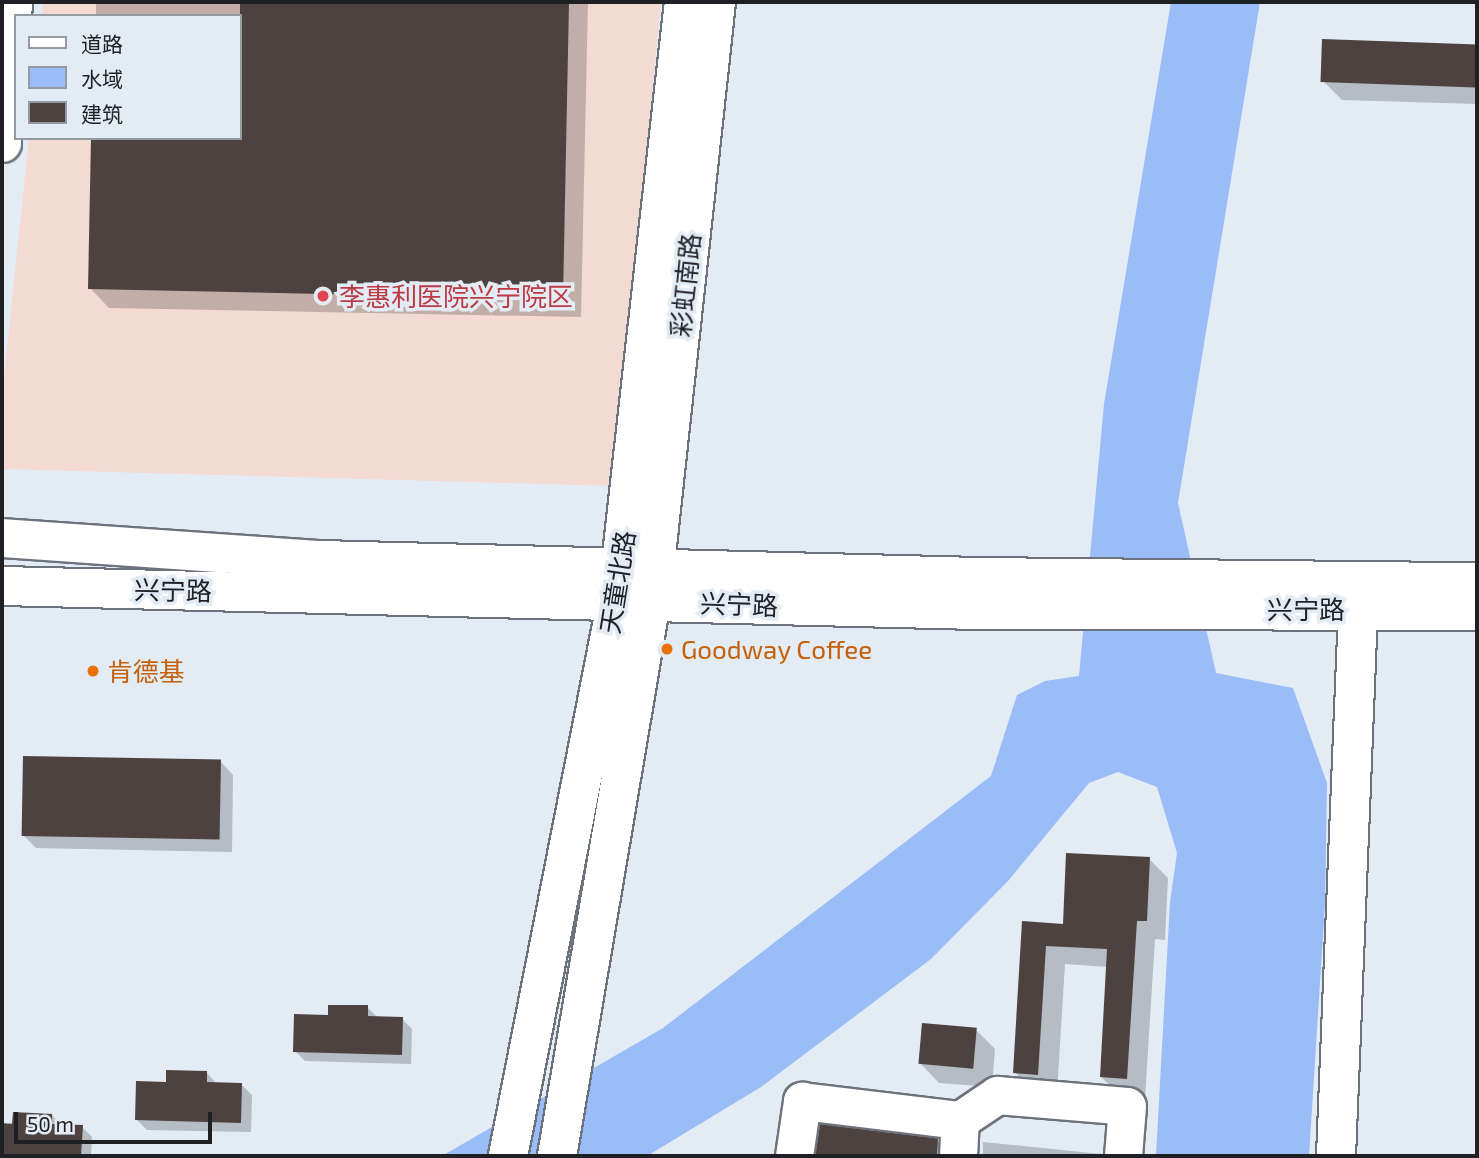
<!DOCTYPE html>
<html>
<head>
<meta charset="utf-8">
<style>
  body { margin:0 }
  #map { position:relative; width:1479px; height:1158px; overflow:hidden; background:#e3ebf5; font-family:"Exo 2","Noto Sans SC",sans-serif }
  div>[style] { position:absolute }
  [style*='--x'] { left:calc(var(--x)*1px); top:calc(var(--y)*1px); width:calc(var(--w)*1px); rotate:calc(var(--a)*1deg) }
  .medical>* { inset:0; background:#f3dad2 }
  .water>* { inset:0; background:#9abcf7 }
  .shadow>* { inset:0; background:#0003 }
  .building>* { inset:0; background:#4d4240; transform-origin:0 0 }
  .roads { filter:drop-shadow(2px 0 #6d737c) drop-shadow(-2px 0 #6d737c) drop-shadow(0 2px #6d737c) drop-shadow(0 -2px #6d737c) }
  .minor>* { height:37px; margin:-18.5px; padding:0 18.5px; transform-origin:18.5px; border-radius:18.5px; background:#fff }
  .major>* { height:38px; margin:-19px; padding:0 19px; transform-origin:19px; border-radius:19px; background:#fff }
  .dots>* { width:19px; height:19px; translate:-50% -50%; box-sizing:border-box; border:4px solid #e3ebf5; border-radius:50% }
  span { translate:-50% -50%; white-space:nowrap; text-align:center; line-height:1.15; -webkit-text-stroke:7px #e3ebf5; paint-order:stroke }
  .street-label { font-size:26px; color:#1e2024 }
  .health-label { font-size:26px; color:#be3a42 }
  .left { translate:0 -50%; text-align:left }
  .food-label { font-size:26px; color:#c56008 }
  .frame { position:absolute; inset:0; border:4px solid #1e2024; pointer-events:none }
  .legend { position:absolute; left:14px; top:14px; width:228px; height:126px; box-sizing:border-box; background:#e3ebf5; border:2px solid #949aa1; margin:0; padding:9px 12px; list-style:none; font-size:21px; color:#1e2024 }
  .legend li { display:flex; align-items:center; gap:14px; height:35px }
  .legend b { width:35px; border:2px solid #949aa1 }
  .scale { position:absolute; left:14px; top:1112px; width:198px; height:32px; box-sizing:border-box; border:4px solid #1e2024; border-top:0; padding-left:9px; font-size:21px; line-height:24px; white-space:nowrap; color:#1e2024; -webkit-text-stroke:5px #e3ebf5; paint-order:stroke }
</style>
</head>
<body>
<div id="map">
  <div class="medical">
    <i style="clip-path:polygon(43px 2px,661px 2px,614px 486px,2px 469px,2px 396px,29px 138px,240px 138px,240px 16px,42px 16px)"></i>
  </div>
  <div class="water">
    <i style="clip-path:polygon(1171px 2px,1260px 2px,1178px 503px,1216px 673px,1293px 688px,1327px 783px,1325px 904px,1309px 1156px,1156px 1156px,1170px 902px,1177px 853px,1157px 787px,1118px 772px,1089px 783px,1008px 881px,931px 959px,761px 1087px,647px 1156px,442px 1156px,663px 1028px,991px 776px,1017px 695px,1045px 681px,1079px 676px,1104px 404px)"></i>
  </div>
  <div class="shadow">
    <i style="clip-path:polygon(96px 2px,588px 2px,581px 317px,109px 308px,90px 288px,240px 138px,240px 16px,96px 16px)"></i>
    <i style="clip-path:polygon(1324px 41px,1477px 46px,1477px 104px,1342px 100px,1323px 81px)"></i>
    <i style="clip-path:polygon(220px 761px,233px 775px,232px 852px,36px 848px,23px 835px)"></i>
    <i style="clip-path:polygon(1149px 859px,1168px 878px,1165px 940px,1155px 939px,1145px 1098px,1121px 1096px,1101px 1077px,1108px 967px,1065px 964px,1057px 1093px,1034px 1091px,1015px 1072px,1024px 923px,1064px 926px)"></i>
    <i style="clip-path:polygon(367px 1007px,378px 1018px,402px 1019px,412px 1029px,411px 1064px,305px 1061px,295px 1051px,330px 1016px)"></i>
    <i style="clip-path:polygon(976px 1030px,995px 1049px,992px 1087px,939px 1083px,920px 1063px)"></i>
    <i style="clip-path:polygon(207px 1073px,217px 1084px,242px 1085px,252px 1095px,251px 1132px,147px 1130px,137px 1120px,168px 1084px)"></i>
    <i style="clip-path:polygon(52px 1115px,62px 1126px,82px 1127px,92px 1137px,91px 1156px,2px 1156px,2px 1125px)"></i>
    <i style="clip-path:polygon(821px 1126px,937px 1140px,953px 1156px,816px 1156px)"></i>
    <i style="clip-path:polygon(983px 1142px,1101px 1154px,1104px 1156px,983px 1156px)"></i>
  </div>
  <div class="building">
    <i style="clip-path:polygon(240px 2px,569px 2px,563px 299px,88px 289px,91px 138px,240px 138px)"></i>
    <i style="left:1322px;top:39px;width:155px;height:43px;rotate:2deg"></i>
    <i style="left:23px;top:756px;width:198px;height:80px;rotate:1deg"></i>
    <i style="clip-path:polygon(1066px 853px,1150px 857px,1147px 921px,1137px 921px,1127px 1079px,1100px 1077px,1107px 949px,1046px 946px,1038px 1075px,1013px 1073px,1022px 921px,1063px 924px)"></i>
    <i style="clip-path:polygon(328px 1005px,368px 1005px,368px 1016px,403px 1017px,402px 1055px,293px 1052px,294px 1014px,328px 1015px)"></i>
    <i style="left:922px;top:1023px;width:55px;height:41px;rotate:5deg"></i>
    <i style="clip-path:polygon(166px 1070px,207px 1071px,207px 1082px,242px 1083px,241px 1123px,135px 1120px,136px 1081px,166px 1082px)"></i>
    <i style="clip-path:polygon(13px 1112px,52px 1114px,52px 1124px,83px 1125px,81px 1156px,2px 1156px,2px 1123px,12px 1124px)"></i>
    <i style="clip-path:polygon(820px 1124px,938px 1138px,937px 1156px,815px 1156px)"></i>
  </div>
  <div class="roads">
    <div class="minor">
      <i style="--x:2;--y:143;--w:141;--a:-85.5"></i>
      <i style="--x:794;--y:1156;--w:56;--a:-81.7"></i>
      <i style="--x:802;--y:1101;--w:159;--a:6.9"></i>
      <i style="--x:960;--y:1120;--w:45;--a:-34"></i>
      <i style="--x:997;--y:1095;--w:130;--a:4.8"></i>
      <i style="--x:1127;--y:1106;--w:50;--a:94.6"></i>
      <i style="--x:958;--y:1156;--w:36;--a:-87"></i>
    </div>
    <div class="major">
      <i style="--x:2;--y:538;--w:319;--a:4"></i>
      <i style="--x:320;--y:560;--w:658;--a:1.48"></i>
      <i style="--x:978;--y:577;--w:499;--a:0.6"></i>
      <i style="--x:2;--y:586;--w:977;--a:1.41"></i>
      <i style="--x:979;--y:610;--w:498;--a:0.1"></i>
      <i style="--x:508;--y:1156;--w:567;--a:-78.91"></i>
      <i style="--x:617;--y:600;--w:602;--a:-83.61"></i>
      <i style="--x:557;--y:1156;--w:563;--a:-80.39"></i>
      <i style="--x:651;--y:601;--w:603;--a:-83.81"></i>
      <i style="--x:1336;--y:1156;--w:571;--a:-87.69"></i>
    </div>
  </div>
  <div class="dots">
    <i style="left:323px;top:296px;background:#e0444e"></i>
    <i style="left:667px;top:649px;background:#e8710a"></i>
    <i style="left:93px;top:671px;background:#e8710a"></i>
  </div>
  <div class="street-label">
    <span style="left:685px;top:285px;rotate:-84deg">彩虹南路</span>
    <span style="left:617px;top:582px;rotate:-81deg">天童北路</span>
    <span style="left:173px;top:590px;rotate:1deg">兴宁路</span>
    <span style="left:739px;top:604px;rotate:2deg">兴宁路</span>
    <span style="left:1306px;top:609px">兴宁路</span>
  </div>
  <div class="health-label">
    <span class="left" style="left:339px;top:296px">李惠利医院兴宁院区</span>
  </div>
  <div class="food-label">
    <span class="left" style="left:681px;top:649px">Goodway Coffee</span>
    <span class="left" style="left:107px;top:671px">肯德基</span>
  </div>
  <div class="frame"></div>
  <ul class="legend">
  <li><b style="height:9px;background:#fff"></b>道路</li>
  <li><b style="height:19px;background:#9abcf7"></b>水域</li>
  <li><b style="height:19px;background:#4d4240"></b>建筑</li>
  </ul>
  <div class="scale">50 m</div>
</div>
</body>
</html>
